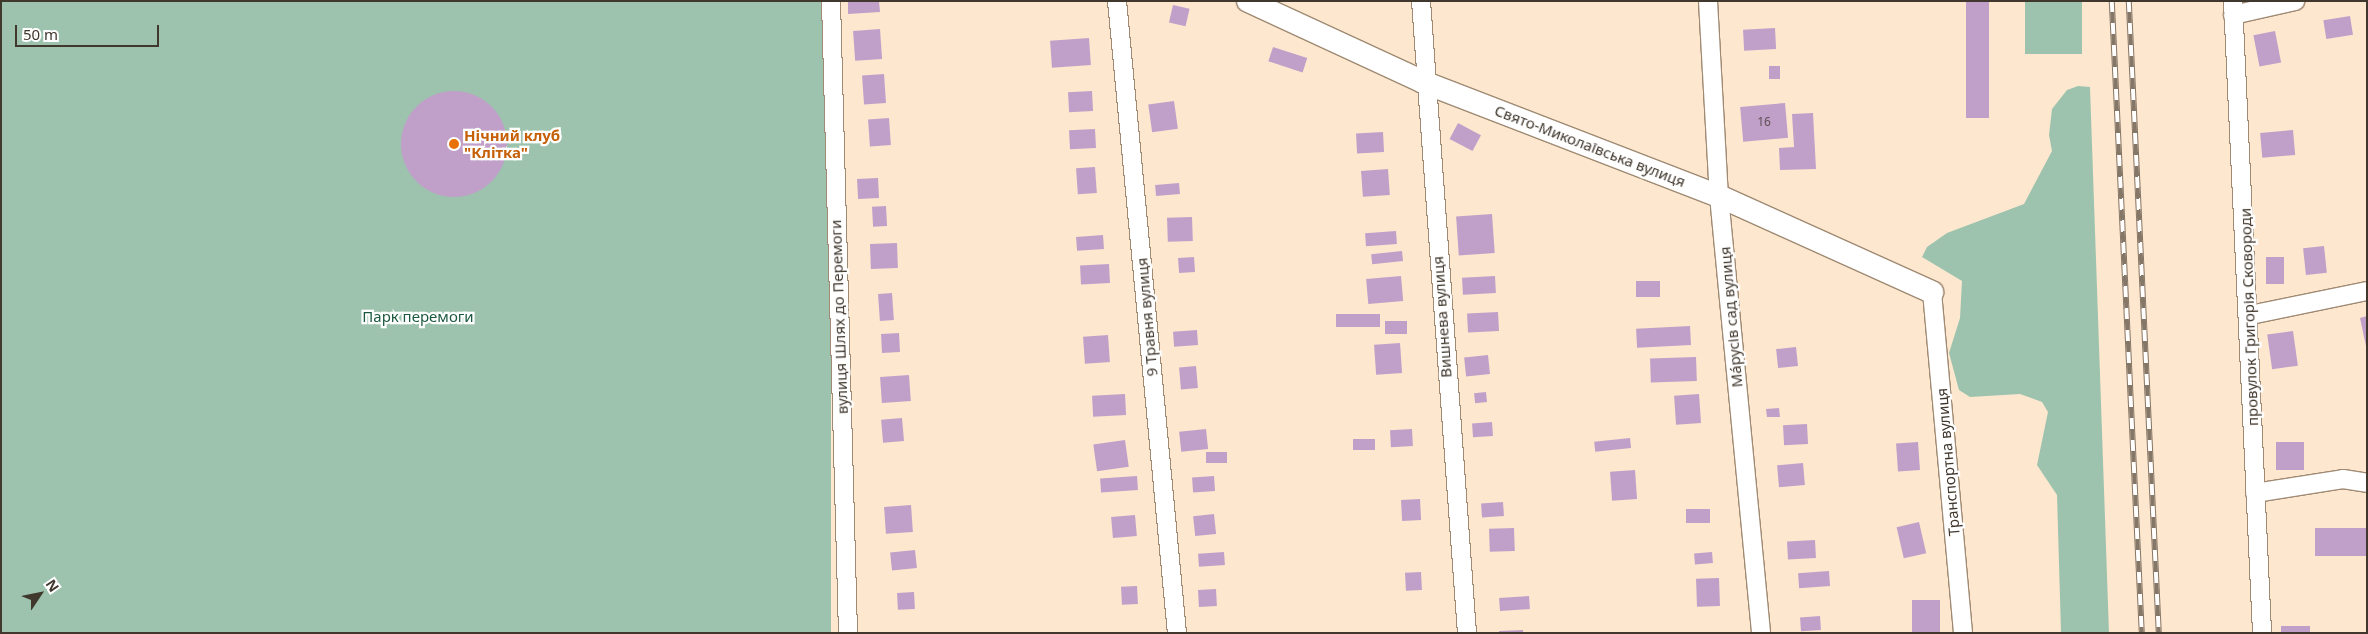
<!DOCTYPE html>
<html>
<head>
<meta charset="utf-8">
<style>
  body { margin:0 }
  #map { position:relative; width:2368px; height:634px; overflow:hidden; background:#fee7cf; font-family:"Noto Sans",sans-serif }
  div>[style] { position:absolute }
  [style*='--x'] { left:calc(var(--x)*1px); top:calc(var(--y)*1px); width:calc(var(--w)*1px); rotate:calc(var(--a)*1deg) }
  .green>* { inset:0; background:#9dc3ae; transform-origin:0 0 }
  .building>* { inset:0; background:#c0a0c9; transform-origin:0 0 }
  .round { border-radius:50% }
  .roads { filter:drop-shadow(1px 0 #9f8a73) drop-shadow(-1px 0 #9f8a73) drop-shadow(0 1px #9f8a73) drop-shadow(0 -1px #9f8a73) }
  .minor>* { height:18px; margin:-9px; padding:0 9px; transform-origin:9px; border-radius:9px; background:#fff }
  .tertiary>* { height:22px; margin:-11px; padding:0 11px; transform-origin:11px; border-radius:11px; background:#fff }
  .rail>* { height:5.5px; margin-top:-2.75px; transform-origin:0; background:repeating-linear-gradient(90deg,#fff 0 11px,#857768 0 22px); box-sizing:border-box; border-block:1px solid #857768 }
  .dots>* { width:14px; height:14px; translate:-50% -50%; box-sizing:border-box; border:2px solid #fff; border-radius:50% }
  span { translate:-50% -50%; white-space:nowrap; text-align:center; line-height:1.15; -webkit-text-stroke:4.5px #fff; paint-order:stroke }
  .number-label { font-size:12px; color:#605154 }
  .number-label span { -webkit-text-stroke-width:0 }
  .food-label { font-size:15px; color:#c56008; font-weight:700 }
  .left { translate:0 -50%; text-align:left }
  .street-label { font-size:15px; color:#40372d }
  .park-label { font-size:15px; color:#1c5a3f }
  .frame { position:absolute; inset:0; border:2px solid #40372d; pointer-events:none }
  .north { position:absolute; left:15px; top:569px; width:50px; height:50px; -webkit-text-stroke:4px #fff; paint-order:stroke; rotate:56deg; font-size:14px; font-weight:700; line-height:20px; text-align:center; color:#40372d }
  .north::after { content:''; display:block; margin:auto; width:18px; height:22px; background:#40372d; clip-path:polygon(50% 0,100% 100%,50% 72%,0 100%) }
  .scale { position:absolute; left:15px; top:25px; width:144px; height:22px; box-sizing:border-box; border:2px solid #40372d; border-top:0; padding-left:6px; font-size:15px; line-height:18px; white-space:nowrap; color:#40372d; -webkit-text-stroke:4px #fff; paint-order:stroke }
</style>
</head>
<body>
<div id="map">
  <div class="green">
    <i style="left:1px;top:1px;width:830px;height:632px"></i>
    <i style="left:2025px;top:1px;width:57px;height:53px"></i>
    <i style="clip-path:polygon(2078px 86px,2090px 87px,2109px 633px,2061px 633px,2057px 495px,2037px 465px,2048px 412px,2042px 402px,2020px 394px,1970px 397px,1959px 390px,1949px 353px,1960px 318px,1962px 281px,1922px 257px,1927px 247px,1947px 233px,2024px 204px,2052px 151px,2049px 135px,2052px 109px,2067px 90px)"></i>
  </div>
  <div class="building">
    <i style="clip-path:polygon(848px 1px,879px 1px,880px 12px,848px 14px)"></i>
    <i style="left:1966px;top:1px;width:23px;height:117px"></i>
    <i style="left:1173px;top:5px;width:17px;height:18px;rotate:13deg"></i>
    <i style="left:2350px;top:16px;width:19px;height:27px;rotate:81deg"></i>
    <i style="left:1775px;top:28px;width:21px;height:32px;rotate:87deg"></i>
    <i style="left:880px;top:29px;width:30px;height:27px;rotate:86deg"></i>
    <i style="left:2275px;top:31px;width:32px;height:22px;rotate:79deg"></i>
    <i style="left:1089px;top:38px;width:27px;height:39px;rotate:86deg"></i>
    <i style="left:1273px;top:47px;width:36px;height:15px;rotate:18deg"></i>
    <i style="left:1769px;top:66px;width:11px;height:13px"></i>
    <i style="left:884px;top:74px;width:29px;height:22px;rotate:86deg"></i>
    <i style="left:1092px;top:91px;width:20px;height:24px;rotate:87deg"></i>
    <i class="round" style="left:401px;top:91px;width:106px;height:106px"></i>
    <i style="left:1174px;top:101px;width:28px;height:26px;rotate:82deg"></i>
    <i style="left:1785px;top:103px;width:35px;height:45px;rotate:85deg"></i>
    <i style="clip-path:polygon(1813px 113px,1816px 169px,1780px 170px,1779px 148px,1794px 147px,1792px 114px)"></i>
    <i style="left:889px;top:118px;width:27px;height:21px;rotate:86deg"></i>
    <i style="left:1458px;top:123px;width:26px;height:18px;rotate:28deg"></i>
    <i style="left:1095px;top:129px;width:19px;height:26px;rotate:87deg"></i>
    <i style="left:2293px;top:130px;width:25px;height:33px;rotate:85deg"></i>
    <i style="left:1383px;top:132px;width:20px;height:27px;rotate:87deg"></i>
    <i style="left:1095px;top:167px;width:26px;height:19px;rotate:86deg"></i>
    <i style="left:1388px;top:169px;width:26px;height:27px;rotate:86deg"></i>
    <i style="left:878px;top:178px;width:20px;height:21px;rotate:87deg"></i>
    <i style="left:1179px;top:183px;width:11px;height:24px;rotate:85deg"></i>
    <i style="left:886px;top:206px;width:20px;height:14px;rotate:87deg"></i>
    <i style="left:1492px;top:214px;width:39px;height:36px;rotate:86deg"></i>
    <i style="left:1192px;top:217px;width:24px;height:25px;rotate:88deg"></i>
    <i style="left:1396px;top:231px;width:13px;height:31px;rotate:86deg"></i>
    <i style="left:1103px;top:235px;width:14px;height:27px;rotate:86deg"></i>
    <i style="left:897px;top:243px;width:25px;height:27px;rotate:88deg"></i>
    <i style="left:2324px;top:246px;width:27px;height:21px;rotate:84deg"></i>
    <i style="left:1402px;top:251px;width:10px;height:31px;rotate:84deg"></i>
    <i style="left:1194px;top:257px;width:15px;height:16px;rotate:86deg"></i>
    <i style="left:2266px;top:257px;width:18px;height:27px"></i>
    <i style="left:1109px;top:264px;width:19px;height:29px;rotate:87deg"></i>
    <i style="left:1401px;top:276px;width:25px;height:35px;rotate:85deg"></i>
    <i style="left:1495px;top:276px;width:17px;height:33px;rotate:87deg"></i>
    <i style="left:1660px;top:281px;width:16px;height:24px;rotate:90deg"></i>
    <i style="left:892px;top:293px;width:27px;height:14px;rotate:86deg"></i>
    <i style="left:1498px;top:312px;width:19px;height:31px;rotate:87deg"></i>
    <i style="left:1380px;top:314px;width:13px;height:44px;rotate:90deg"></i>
    <i style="clip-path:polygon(2367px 316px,2367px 346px,2366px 346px,2360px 318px)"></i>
    <i style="left:1407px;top:321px;width:13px;height:22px;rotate:90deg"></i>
    <i style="left:1690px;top:326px;width:19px;height:54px;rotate:87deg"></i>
    <i style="left:1197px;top:330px;width:15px;height:24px;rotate:86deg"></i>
    <i style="left:2293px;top:331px;width:35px;height:26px;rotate:82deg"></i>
    <i style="left:899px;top:333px;width:19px;height:18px;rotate:87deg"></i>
    <i style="left:1108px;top:335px;width:27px;height:25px;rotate:86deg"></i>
    <i style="left:1400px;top:343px;width:30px;height:26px;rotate:86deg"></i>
    <i style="left:1796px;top:347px;width:19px;height:20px;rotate:84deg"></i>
    <i style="left:1488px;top:355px;width:19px;height:24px;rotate:84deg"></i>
    <i style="left:1696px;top:357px;width:24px;height:46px;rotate:88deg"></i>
    <i style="left:1196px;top:366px;width:22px;height:17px;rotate:85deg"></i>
    <i style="left:909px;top:375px;width:26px;height:29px;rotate:86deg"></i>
    <i style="left:1486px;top:392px;width:10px;height:12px;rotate:84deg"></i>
    <i style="left:1125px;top:394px;width:21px;height:33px;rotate:87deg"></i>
    <i style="left:1699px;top:394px;width:29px;height:25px;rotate:86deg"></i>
    <i style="clip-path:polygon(1779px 408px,1780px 417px,1767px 417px,1766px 409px)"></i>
    <i style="left:902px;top:418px;width:23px;height:21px;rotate:85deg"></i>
    <i style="left:1492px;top:422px;width:14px;height:20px;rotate:86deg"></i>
    <i style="left:1807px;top:424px;width:20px;height:24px;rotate:87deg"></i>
    <i style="left:1206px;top:429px;width:20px;height:27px;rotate:84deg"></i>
    <i style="left:1412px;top:429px;width:17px;height:22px;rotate:87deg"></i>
    <i style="left:1630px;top:438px;width:10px;height:36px;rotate:84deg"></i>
    <i style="left:1375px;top:439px;width:11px;height:22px;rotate:90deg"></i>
    <i style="left:1125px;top:440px;width:27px;height:32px;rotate:82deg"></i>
    <i style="left:1918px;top:442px;width:28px;height:22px;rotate:86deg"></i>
    <i style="left:2276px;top:442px;width:28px;height:28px"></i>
    <i style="left:1227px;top:452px;width:11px;height:21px;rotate:90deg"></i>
    <i style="left:1803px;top:463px;width:22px;height:26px;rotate:85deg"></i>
    <i style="left:1635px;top:470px;width:29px;height:25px;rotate:86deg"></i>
    <i style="left:1137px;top:476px;width:14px;height:37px;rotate:86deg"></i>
    <i style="left:1214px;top:476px;width:15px;height:22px;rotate:86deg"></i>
    <i style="left:1420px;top:499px;width:21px;height:19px;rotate:87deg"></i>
    <i style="left:1503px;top:502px;width:14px;height:22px;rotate:86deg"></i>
    <i style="left:911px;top:505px;width:27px;height:27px;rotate:86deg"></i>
    <i style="left:1710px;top:509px;width:14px;height:24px;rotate:90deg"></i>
    <i style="left:1214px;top:514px;width:20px;height:21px;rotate:84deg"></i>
    <i style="left:1135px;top:515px;width:21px;height:24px;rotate:85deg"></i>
    <i style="left:1919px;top:522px;width:32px;height:23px;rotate:77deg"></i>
    <i style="left:1514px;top:528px;width:23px;height:25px;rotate:88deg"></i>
    <i style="left:2367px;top:528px;width:28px;height:52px;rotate:90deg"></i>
    <i style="left:1815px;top:540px;width:18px;height:28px;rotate:87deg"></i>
    <i style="left:915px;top:550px;width:18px;height:25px;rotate:84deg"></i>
    <i style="left:1224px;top:552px;width:13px;height:26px;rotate:86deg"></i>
    <i style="left:1712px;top:552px;width:11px;height:18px;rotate:85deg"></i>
    <i style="left:1829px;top:571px;width:15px;height:31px;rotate:86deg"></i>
    <i style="left:1421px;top:572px;width:18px;height:16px;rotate:87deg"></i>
    <i style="left:1719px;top:578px;width:28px;height:23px;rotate:88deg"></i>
    <i style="left:1137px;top:586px;width:18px;height:16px;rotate:87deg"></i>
    <i style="left:1216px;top:589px;width:17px;height:18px;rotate:87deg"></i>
    <i style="left:914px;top:592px;width:17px;height:17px;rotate:87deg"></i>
    <i style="left:1529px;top:596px;width:13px;height:30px;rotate:86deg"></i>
    <i style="left:1912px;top:600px;width:28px;height:33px"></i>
    <i style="left:1820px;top:616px;width:14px;height:20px;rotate:86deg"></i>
    <i style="left:2281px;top:626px;width:29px;height:7px"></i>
    <i style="clip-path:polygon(1523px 630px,1523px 633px,1499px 633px,1499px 631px)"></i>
  </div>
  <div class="roads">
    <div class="minor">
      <i style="--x:831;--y:1;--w:632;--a:88.46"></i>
      <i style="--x:1117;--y:1;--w:635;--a:84.58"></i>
      <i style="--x:1421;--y:1;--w:634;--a:85.84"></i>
      <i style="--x:1708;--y:1;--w:195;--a:86.8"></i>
      <i style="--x:1719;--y:196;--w:439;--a:84.5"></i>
      <i style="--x:2233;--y:1;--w:633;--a:87.37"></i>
      <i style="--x:2233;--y:15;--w:64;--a:-12.7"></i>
      <i style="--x:1932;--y:292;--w:342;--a:84.8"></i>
      <i style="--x:2250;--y:315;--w:119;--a:-11.6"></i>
      <i style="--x:2255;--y:493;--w:89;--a:-9"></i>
      <i style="--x:2343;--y:479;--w:24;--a:9"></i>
    </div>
    <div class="tertiary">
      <i style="--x:1248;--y:1;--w:193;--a:24.8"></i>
      <i style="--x:1423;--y:82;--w:317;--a:21.1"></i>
      <i style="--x:1719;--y:196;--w:234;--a:24.3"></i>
    </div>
  </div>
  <div class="rail">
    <i style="--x:2112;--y:1;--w:633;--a:87.28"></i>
    <i style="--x:2129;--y:1;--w:633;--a:87.28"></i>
  </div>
  <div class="dots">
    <i style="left:454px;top:144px;background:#e8710a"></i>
  </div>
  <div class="number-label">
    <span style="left:1764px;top:122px">16</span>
  </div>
  <div class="food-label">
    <span class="left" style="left:464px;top:144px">Нічний клуб<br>"Клітка"</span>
  </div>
  <div class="street-label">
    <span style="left:1590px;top:146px;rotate:21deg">Свято-Миколаївська вулиця</span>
    <span style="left:839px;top:317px;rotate:-92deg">вулиця Шлях до Перемоги</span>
    <span style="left:1147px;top:317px;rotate:-95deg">9 Травня вулиця</span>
    <span style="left:1442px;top:317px;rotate:-94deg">Вишнева вулиця</span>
    <span style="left:1731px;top:317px;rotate:-95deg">Мáрусів сад вулиця</span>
    <span style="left:2249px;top:317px;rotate:-92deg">провулок Григорія Сковороди</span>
    <span style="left:1948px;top:462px;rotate:-95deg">Транспортна вулиця</span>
  </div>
  <div class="park-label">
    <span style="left:418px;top:317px">Парк перемоги</span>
  </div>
  <div class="frame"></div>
  <div class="north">N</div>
  <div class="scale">50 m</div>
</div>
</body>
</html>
